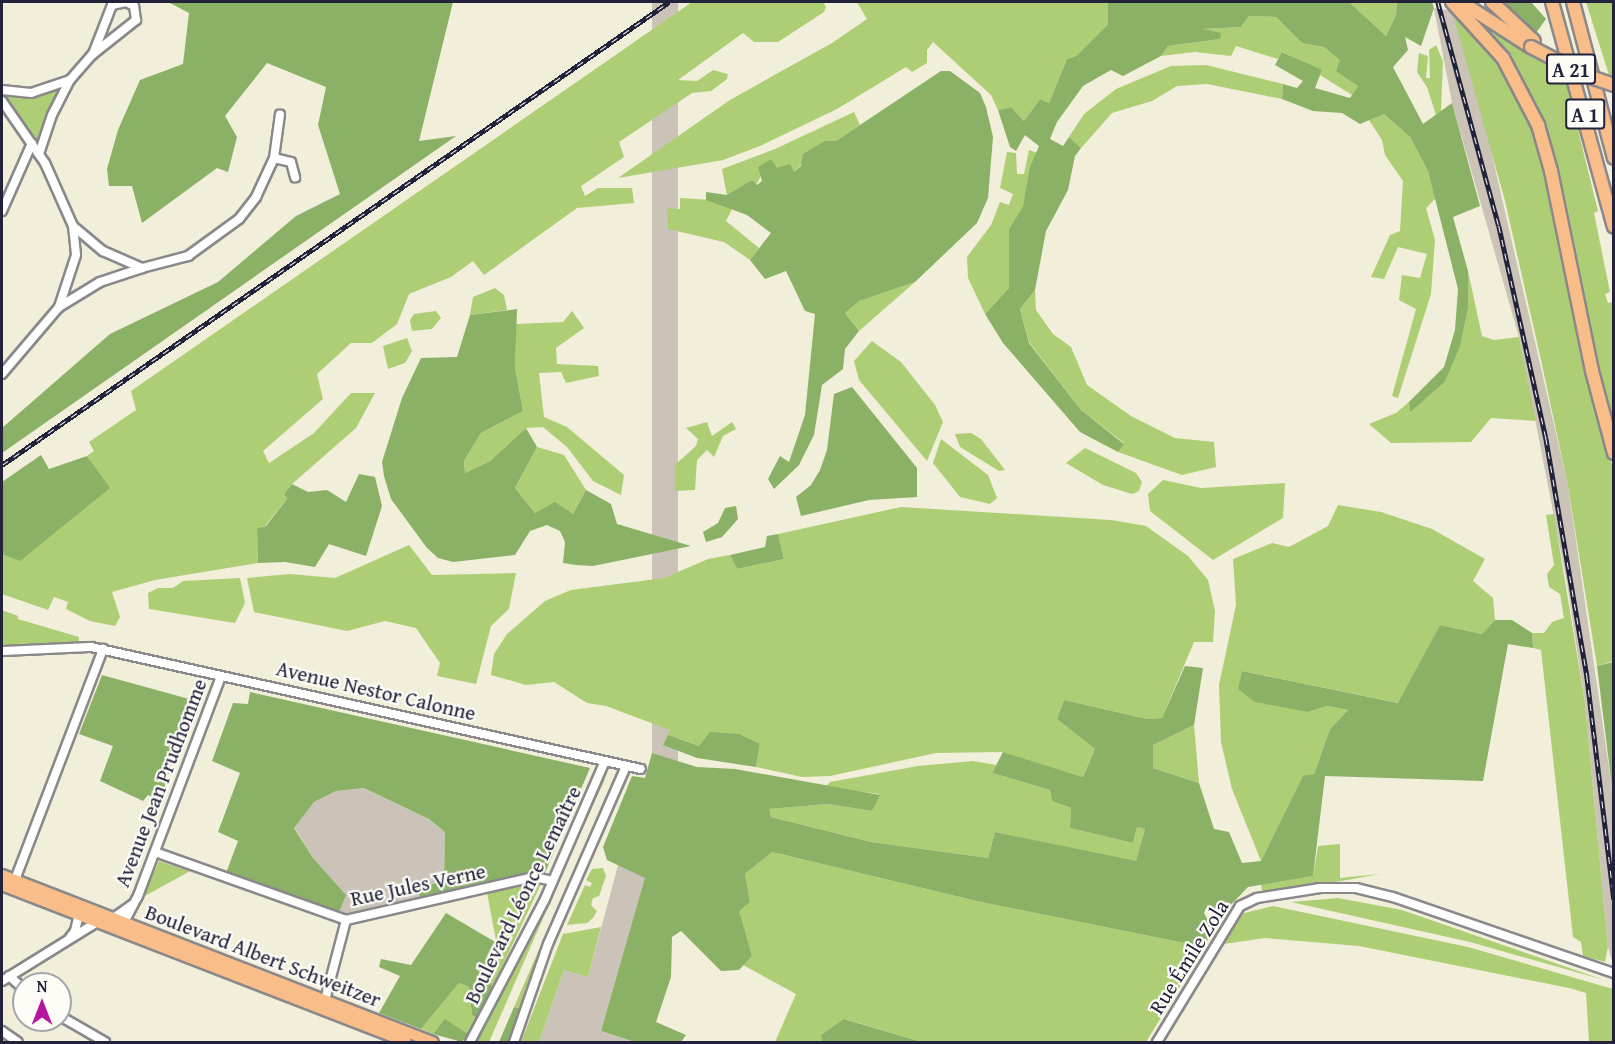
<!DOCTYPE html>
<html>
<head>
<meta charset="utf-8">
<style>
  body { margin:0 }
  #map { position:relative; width:1615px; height:1044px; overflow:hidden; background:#f1eed9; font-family:"Gentium Book Plus",serif }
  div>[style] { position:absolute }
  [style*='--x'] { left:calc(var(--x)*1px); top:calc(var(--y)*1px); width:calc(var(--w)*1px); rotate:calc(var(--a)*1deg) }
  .industrial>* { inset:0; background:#cbc3b8; transform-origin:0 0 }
  .green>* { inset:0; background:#aece75 }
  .forest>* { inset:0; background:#8ab166 }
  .roads { filter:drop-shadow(2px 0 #8a888a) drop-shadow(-2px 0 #8a888a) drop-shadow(0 2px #8a888a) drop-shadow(0 -2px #8a888a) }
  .minor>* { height:8px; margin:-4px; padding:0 4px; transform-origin:4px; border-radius:4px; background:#fff }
  .major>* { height:10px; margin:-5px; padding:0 5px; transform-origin:5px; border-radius:5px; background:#f8bd88 }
  .highway>* { height:12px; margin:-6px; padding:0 6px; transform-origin:6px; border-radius:6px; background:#f8bd88 }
  .rail>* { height:4.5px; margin-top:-2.25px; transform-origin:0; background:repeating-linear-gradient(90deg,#fdfcf7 0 7px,#22223b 0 14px); box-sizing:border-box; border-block:2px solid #22223b }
  .bridges { filter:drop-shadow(2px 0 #8a888a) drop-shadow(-2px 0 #8a888a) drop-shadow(0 2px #8a888a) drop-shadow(0 -2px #8a888a) }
  .highway-bridge>* { height:12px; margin:-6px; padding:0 6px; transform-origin:6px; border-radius:6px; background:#f8bd88 }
  span { translate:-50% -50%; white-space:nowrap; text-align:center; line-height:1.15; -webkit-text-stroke:4.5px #fdfcf7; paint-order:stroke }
  .shield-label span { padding:2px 4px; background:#fdfcf7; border:2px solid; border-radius:4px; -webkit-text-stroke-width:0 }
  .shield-label { font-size:20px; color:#22223b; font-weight:700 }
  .street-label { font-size:21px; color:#22223b }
  .frame { position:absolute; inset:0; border:3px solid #22223b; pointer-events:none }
  .north { position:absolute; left:12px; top:972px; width:60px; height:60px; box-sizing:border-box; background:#fdfcf7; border:2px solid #a5a5ac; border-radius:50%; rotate:0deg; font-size:16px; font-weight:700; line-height:24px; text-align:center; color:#22223b }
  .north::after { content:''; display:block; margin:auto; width:21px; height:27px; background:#b5179e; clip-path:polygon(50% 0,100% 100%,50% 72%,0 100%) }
</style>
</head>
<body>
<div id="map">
  <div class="industrial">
    <i style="left:652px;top:2px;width:26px;height:791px"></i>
    <i style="clip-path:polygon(1434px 8px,1452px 11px,1481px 107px,1568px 486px,1613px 795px,1613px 964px,1608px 947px,1585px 703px,1567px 583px,1519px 337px,1452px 103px)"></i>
    <i style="clip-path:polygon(364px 788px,429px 819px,445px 832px,444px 880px,418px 888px,420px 899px,353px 914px,339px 912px,345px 894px,313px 858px,294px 827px,314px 802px,336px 791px)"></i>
    <i style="clip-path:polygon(618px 865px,646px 877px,601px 1031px,635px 1042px,539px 1042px,564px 970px,588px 977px)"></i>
  </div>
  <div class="green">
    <i style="clip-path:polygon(692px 2px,823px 2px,826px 7px,824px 12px,778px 42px,754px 42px,743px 33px,678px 80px,697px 81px,713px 70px,728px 74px,727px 79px,711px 91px,692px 93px,619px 142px,624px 157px,581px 186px,585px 196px,598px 188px,632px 188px,634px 203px,577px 208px,484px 275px,473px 261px,451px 277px,409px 294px,397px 324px,372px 343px,351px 343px,317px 374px,323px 399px,263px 451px,269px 463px,314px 433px,351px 393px,375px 393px,356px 428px,292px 484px,284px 494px,287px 499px,265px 526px,257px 528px,258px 563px,155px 580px,112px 592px,120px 617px,115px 626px,90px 621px,66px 609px,68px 602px,54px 597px,48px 610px,2px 594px,2px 554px,20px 560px,109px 488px,87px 456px,94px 451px,89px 442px,136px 410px,131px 391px)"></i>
    <i style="clip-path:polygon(857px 2px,1108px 2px,1108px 24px,1076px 56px,1067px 59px,1049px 103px,1040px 99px,1024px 121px,1011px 107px,998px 110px,991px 95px,933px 42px,927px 50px,927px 63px,912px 72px,906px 67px,837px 109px,760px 146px,723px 160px,618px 178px,730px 100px,832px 43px,867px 19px)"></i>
    <i style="clip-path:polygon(1349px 2px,1397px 2px,1396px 15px,1386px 36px)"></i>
    <i style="clip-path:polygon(1586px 2px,1613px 2px,1613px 77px,1609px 75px)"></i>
    <i style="clip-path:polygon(1452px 11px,1488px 46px,1523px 98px,1542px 154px,1613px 470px,1613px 661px,1597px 666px,1568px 486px,1541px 360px,1505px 201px)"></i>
    <i style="clip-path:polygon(1249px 16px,1276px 17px,1302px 43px,1324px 47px,1341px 60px,1358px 86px,1352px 95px,1320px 75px,1322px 71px,1283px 52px,1278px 59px,1236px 46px,1231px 56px,1195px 52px,1161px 56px,1168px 46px,1220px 39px,1203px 29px,1241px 27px)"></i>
    <i style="clip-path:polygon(1482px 22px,1564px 73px,1598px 211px,1594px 213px,1610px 292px,1605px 294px,1608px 303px,1613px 302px,1613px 441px,1534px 106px,1510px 61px)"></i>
    <i style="clip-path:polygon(1436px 45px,1443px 61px,1441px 111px,1436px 115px,1427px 87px,1417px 72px,1419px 53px,1428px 56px,1426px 78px,1430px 78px,1429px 50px)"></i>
    <i style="clip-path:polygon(1206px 65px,1283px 84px,1282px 99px,1207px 84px,1177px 86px,1152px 101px,1112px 113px,1081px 148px,1069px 137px,1084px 114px,1116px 89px,1171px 66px)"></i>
    <i style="clip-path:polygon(57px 87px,61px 92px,41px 140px,35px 139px,6px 96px,29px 98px)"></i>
    <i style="clip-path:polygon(854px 112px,860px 125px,836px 141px,825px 141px,794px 172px,777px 169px,770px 159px,756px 185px,752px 180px,727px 196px,722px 169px,775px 149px)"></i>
    <i style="clip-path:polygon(1384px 114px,1410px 137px,1428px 171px,1436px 198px,1426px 208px,1435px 240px,1431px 294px,1398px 398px,1392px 396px,1416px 309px,1399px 300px,1402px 275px,1420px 278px,1427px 254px,1398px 247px,1384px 279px,1371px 277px,1390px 235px,1400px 231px,1403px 181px,1385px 155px,1382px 140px,1369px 120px)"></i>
    <i style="clip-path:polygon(1029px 150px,1037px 153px,1023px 206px,1009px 229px,1009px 288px,985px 314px,968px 278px,967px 257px,991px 225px,1000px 202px,1009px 205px,1013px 194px,1000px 188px,1007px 152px,1016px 153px,1017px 174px,1024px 174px)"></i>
    <i style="clip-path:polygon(680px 198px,712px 200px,732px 209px,726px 221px,759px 248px,750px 260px,724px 242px,668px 229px,667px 208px,680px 209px)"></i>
    <i style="clip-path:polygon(1468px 271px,1482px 336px,1494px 340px,1519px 337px,1536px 421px,1491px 418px,1471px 442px,1391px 443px,1369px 424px,1396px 413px,1409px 402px,1410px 411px,1445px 382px,1460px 347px,1468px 309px)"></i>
    <i style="clip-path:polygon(915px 282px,859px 331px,845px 313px,858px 301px)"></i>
    <i style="clip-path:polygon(495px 288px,504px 295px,507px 310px,470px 315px,473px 297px)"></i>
    <i style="clip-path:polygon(1035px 290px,1036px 310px,1053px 334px,1071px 347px,1087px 385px,1131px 416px,1175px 438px,1214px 442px,1216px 467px,1182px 475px,1118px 452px,1124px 443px,1081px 410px,1029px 342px,1020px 309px)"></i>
    <i style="clip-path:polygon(436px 311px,441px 318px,432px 329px,412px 331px,410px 320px,414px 314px)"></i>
    <i style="clip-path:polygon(572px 311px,584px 328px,556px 348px,557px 364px,598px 366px,599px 376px,566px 383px,561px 372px,539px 373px,544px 417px,567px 427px,624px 475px,621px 495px,593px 481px,567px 447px,543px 427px,526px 428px,490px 461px,465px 473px,464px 461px,481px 433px,523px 411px,515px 367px,516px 324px,563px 322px)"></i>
    <i style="clip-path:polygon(407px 338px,412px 351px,405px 363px,388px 369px,383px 346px)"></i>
    <i style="clip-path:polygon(872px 341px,901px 362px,935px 405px,943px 422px,927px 461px,859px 380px,854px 361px)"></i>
    <i style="clip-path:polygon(707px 422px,712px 436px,732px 422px,736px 429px,723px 436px,714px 457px,707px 450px,697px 460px,695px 490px,675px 491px,675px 465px,696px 446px,698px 439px,686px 428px)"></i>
    <i style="clip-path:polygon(971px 433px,981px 439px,1005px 470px,999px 471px,960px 447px,955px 434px)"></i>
    <i style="clip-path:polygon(941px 439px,988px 475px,997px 498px,990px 504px,960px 497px,933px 463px)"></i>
    <i style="clip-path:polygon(537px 447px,564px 455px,586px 490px,573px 514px,535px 513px,515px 488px)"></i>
    <i style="clip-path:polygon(1085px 448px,1136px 473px,1142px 482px,1139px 491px,1132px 494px,1103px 485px,1066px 463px)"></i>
    <i style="clip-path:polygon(1163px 480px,1201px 488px,1285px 483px,1283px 518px,1213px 560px,1150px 511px,1148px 494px)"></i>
    <i style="clip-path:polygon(1338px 505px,1381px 512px,1432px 529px,1485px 559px,1473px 581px,1493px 598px,1495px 620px,1482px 634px,1440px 625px,1399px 703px,1242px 671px,1308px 712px,1327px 706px,1348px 710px,1330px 729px,1314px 774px,1303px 777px,1261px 861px,1232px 789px,1221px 742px,1219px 685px,1236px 605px,1233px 559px,1272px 543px,1289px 547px,1328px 526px)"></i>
    <i style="clip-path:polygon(901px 507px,1111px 520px,1146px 526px,1188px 556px,1208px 580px,1215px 611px,1213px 642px,1194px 642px,1162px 718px,1147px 719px,1064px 700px,1057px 719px,1095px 749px,1083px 777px,1002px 752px,936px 753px,830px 776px,802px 777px,756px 767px,760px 744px,699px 746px,668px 735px,670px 730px,606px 706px,587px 703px,554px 682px,526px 685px,491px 675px,494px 654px,507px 634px,545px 601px,571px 590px,664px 578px,708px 559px,730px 555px,737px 569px,784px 559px,778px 534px)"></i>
    <i style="clip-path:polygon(1554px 514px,1585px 703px,1608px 947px,1605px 962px,1583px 956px,1581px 942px,1573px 937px,1541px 650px,1533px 648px,1532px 633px,1544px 633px,1552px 622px,1564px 618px,1560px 594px,1549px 587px,1547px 574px,1554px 565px,1546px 515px)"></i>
    <i style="clip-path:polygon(409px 545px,432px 575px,516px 573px,509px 609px,491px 626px,476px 684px,437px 676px,440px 663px,416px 628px,385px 621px,347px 631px,254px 612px,247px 578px,290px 574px,335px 578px)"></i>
    <i style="clip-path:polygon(240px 578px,245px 603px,235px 623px,149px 609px,148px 593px,158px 588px,173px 588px,183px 581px)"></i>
    <i style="clip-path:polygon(2px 610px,18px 616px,18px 619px,79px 637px,78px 645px,2px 648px)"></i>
    <i style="clip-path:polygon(1194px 725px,1199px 783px,1153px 768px,1153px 745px)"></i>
    <i style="clip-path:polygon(973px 761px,996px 765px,992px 773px,1050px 790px,1052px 801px,1071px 808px,1070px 828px,1133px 843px,1137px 827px,1145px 829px,1136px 862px,995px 832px,988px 858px,871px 842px,771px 817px,768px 809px,828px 804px,872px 811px,879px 794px,825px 787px,830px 782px,918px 766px)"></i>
    <i style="clip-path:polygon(601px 778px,605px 779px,577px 840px,574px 839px)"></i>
    <i style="clip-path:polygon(1340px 844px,1340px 878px,1380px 874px,1263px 895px,1261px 884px,1313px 876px,1318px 846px)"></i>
    <i style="clip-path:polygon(772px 852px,981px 902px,1204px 947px,1146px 1042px,922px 1042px,845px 1019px,821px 1035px,822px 1042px,775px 1042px,796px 994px,743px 965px,752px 956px,738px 910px,750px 902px,745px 874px)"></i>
    <i style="clip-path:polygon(581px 853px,584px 854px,523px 1009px,514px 1007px)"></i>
    <i style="clip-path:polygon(159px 861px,190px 871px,143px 897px)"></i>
    <i style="clip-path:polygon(603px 868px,606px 876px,599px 896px,593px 898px,591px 905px,597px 911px,593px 918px,587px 923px,567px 925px,585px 885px,590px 887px,592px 883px,586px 880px,592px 869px)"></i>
    <i style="clip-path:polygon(558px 875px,561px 877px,489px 1042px,473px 1042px)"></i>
    <i style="clip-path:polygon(534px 879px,535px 884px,541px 884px,492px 988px,487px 967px,499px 956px,487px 893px)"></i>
    <i style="clip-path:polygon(1338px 898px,1402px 910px,1604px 980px,1470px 942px,1291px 902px)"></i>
    <i style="clip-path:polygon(1273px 906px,1468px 947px,1613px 989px,1613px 1042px,1589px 1042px,1586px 993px,1569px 988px,1359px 946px,1265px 938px,1224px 944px,1233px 926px,1244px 913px)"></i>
    <i style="clip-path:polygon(601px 927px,588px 977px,564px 970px,539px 1042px,521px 1042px,563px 934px)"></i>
    <i style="clip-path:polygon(459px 983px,469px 987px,472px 1015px,476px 1018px,468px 1034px,445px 1020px,433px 1034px,421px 1029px)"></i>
  </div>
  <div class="forest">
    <i style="clip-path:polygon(168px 2px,453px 2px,419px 141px,456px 136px,2px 453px,2px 428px,110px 334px,218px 282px,296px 216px,340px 194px,318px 125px,326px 87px,267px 63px,225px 116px,237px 137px,228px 172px,217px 168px,142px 223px,132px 186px,109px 186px,107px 169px,118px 130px,140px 80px,183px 64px,189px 13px)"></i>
    <i style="clip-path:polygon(1108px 2px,1349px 2px,1386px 36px,1396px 15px,1397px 2px,1432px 2px,1434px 8px,1421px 46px,1405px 37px,1408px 50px,1393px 67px,1423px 124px,1452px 103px,1480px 206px,1453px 217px,1468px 271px,1468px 309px,1460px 347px,1445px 382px,1410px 412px,1409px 402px,1444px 367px,1455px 330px,1458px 289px,1428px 171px,1410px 137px,1384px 114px,1360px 124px,1342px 113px,1313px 111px,1282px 99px,1283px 84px,1297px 88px,1303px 81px,1275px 65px,1282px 52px,1322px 70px,1315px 88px,1350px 98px,1358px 86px,1336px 71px,1340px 60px,1324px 47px,1302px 43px,1276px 17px,1249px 16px,1241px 27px,1203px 29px,1221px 33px,1220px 39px,1168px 46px,1161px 56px,1123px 76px,1111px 70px,1083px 86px,1057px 122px,1050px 139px,1063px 146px,1069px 137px,1081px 148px,1075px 156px,1068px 190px,1046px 231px,1035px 290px,1020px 309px,1029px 343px,1081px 410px,1124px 444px,1118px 452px,1080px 432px,1003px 343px,985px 314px,1009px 288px,1009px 229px,1023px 206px,1030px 167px,1039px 146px,1025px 135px,1016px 151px,1010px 147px,998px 110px,1011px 107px,1024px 121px,1040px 99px,1049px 103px,1067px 59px,1076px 56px,1108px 24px)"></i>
    <i style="clip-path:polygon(1503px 2px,1531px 2px,1546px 19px,1536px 33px)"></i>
    <i style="clip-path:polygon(941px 71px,950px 71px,980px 93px,986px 107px,993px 137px,988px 198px,977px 223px,915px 282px,859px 301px,845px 313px,859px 331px,845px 349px,843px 369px,822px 385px,814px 435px,799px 465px,774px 489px,768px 479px,780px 456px,789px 462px,805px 415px,815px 314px,805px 311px,786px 271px,765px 279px,750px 260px,771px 233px,747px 215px,706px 200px,706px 192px,727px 195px,752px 180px,757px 185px,762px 181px,758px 167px,771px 159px,777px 168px,790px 164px,794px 172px,801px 166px,803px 154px,825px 141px,836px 141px)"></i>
    <i style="clip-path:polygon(517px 309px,515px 367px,523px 411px,481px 433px,464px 461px,465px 473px,490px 461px,526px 428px,537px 447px,515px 488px,535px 513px,555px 502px,573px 514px,586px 490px,611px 504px,617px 524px,691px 546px,593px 566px,576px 565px,563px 563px,565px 542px,560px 531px,547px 525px,530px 531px,515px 555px,453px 562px,438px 558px,427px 548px,391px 499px,384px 476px,382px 462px,402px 398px,421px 358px,457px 357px,470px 315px)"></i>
    <i style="clip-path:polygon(852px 387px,917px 468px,917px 497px,869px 500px,801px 516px,796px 497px,811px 485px,820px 470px,827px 450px,834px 394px)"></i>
    <i style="clip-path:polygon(41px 455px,49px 469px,87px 456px,110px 488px,20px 561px,2px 554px,2px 482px)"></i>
    <i style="clip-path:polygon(359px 474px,375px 477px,382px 506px,366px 556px,329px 544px,315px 567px,285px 562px,258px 563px,257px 528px,266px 526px,287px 499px,284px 494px,292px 484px,308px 492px,327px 490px,346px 502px)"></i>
    <i style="clip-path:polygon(736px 506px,738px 519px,722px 537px,706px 542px,703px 532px,718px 523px,725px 508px)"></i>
    <i style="clip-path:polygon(778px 534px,784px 559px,737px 569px,730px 555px,765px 547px,767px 536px)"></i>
    <i style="clip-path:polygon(1495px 620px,1512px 620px,1532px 633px,1533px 648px,1508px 644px,1483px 781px,1325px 776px,1313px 876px,1248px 887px,1222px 914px,1206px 908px,1204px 913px,1213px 930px,1204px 947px,981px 902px,772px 852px,745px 874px,750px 902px,739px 911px,752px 956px,739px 970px,721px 971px,681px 931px,672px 937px,671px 977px,656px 1022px,686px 1035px,681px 1042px,635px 1042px,601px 1031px,645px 878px,607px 860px,603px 847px,632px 776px,645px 778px,652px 753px,697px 767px,735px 769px,880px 795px,872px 811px,828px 804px,769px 809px,771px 817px,871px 842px,988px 858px,995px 832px,1136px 861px,1145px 829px,1137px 827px,1133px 843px,1070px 828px,1071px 808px,1052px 801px,1050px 790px,992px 773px,1003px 752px,1083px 777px,1095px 749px,1057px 719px,1064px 700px,1147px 719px,1162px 718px,1185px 666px,1203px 668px,1194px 725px,1153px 745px,1153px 768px,1199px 783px,1214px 829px,1229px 832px,1242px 863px,1261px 861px,1303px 776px,1314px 774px,1330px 729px,1348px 710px,1327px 706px,1308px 712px,1255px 702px,1238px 689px,1242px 671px,1398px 703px,1440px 625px,1482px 634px)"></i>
    <i style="clip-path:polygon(1613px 662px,1614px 662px,1613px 795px,1597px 666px)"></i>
    <i style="clip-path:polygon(102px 675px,189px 699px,161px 801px,148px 795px,143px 801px,100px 781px,113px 746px,79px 734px)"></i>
    <i style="clip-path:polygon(250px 692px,590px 768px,545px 873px,420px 899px,418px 889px,444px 880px,445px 832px,429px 819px,364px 788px,336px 791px,314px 802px,294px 828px,313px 858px,346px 895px,339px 912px,226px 873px,238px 841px,218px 832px,240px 773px,212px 761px,233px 703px,248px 704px)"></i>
    <i style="clip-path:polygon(710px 732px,739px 734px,760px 744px,756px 767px,697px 758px,663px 745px,668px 735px,699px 746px)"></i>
    <i style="clip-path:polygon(446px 913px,497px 943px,499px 956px,487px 967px,492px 988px,476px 1018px,472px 1015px,469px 987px,459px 983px,421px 1029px,379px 1013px,400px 976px,379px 967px,381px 959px,411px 965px)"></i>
    <i style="clip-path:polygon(514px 1007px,523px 1009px,511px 1042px,499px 1042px)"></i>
    <i style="clip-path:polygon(445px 1019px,468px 1034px,462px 1042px,433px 1034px)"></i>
    <i style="clip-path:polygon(844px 1019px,922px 1042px,822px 1042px,821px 1035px)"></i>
  </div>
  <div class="roads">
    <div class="minor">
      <i style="--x:93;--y:54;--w:53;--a:-68.8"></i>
      <i style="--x:112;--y:5;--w:14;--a:-12"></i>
      <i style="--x:2;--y:90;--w:29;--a:6"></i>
      <i style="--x:31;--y:93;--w:41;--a:-18.4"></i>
      <i style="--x:2;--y:101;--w:75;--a:55.3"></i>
      <i style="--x:45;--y:163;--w:69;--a:66"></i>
      <i style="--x:73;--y:226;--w:29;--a:84"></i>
      <i style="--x:76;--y:255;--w:55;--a:108.1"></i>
      <i style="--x:39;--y:154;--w:41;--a:-71.6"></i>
      <i style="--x:52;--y:115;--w:39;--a:-63"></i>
      <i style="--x:70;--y:80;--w:35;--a:-49"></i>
      <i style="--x:93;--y:54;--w:55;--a:-38.3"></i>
      <i style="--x:136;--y:20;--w:14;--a:-98"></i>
      <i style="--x:134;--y:6;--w:9;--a:-153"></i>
      <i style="--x:274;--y:158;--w:17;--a:13"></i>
      <i style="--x:291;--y:162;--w:16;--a:75"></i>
      <i style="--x:2;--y:211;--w:74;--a:-66.2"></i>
      <i style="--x:73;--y:226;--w:39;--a:40"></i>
      <i style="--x:103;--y:251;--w:43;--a:23.6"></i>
      <i style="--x:142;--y:268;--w:48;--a:-14.6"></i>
      <i style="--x:188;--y:256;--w:63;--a:-36"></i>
      <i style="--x:239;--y:219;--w:28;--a:-52"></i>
      <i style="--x:256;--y:197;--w:43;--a:-65.2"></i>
      <i style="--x:274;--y:158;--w:44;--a:-82.2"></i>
      <i style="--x:2;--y:374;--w:88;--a:-49.6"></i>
      <i style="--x:59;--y:307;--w:48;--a:-31.4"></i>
      <i style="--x:100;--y:282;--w:44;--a:-18.4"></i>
      <i style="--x:2;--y:651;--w:89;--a:-2.6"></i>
      <i style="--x:91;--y:647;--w:563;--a:12.51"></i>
      <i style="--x:155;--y:852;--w:203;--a:19.6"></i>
      <i style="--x:346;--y:920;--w:193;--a:-12.9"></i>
      <i style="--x:534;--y:877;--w:19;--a:12"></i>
      <i style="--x:13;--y:885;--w:253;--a:-69.1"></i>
      <i style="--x:109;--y:921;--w:29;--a:-35"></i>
      <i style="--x:122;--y:926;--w:34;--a:-62"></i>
      <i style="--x:138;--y:896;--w:235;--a:-69.3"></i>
      <i style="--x:69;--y:939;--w:10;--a:-53"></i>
      <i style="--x:75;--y:931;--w:22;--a:-77"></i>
      <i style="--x:9;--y:976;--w:20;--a:41"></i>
      <i style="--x:2;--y:981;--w:112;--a:-31.8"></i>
      <i style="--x:324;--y:1004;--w:87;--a:-75.3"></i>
      <i style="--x:60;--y:1016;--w:52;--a:30"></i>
      <i style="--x:2;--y:1031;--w:19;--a:35"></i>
      <i style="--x:470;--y:1042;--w:161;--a:-62.3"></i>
      <i style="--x:545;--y:899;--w:150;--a:-66.5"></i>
      <i style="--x:514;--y:1042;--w:104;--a:-70.9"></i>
      <i style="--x:548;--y:944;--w:194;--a:-66.3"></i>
      <i style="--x:1157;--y:1042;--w:159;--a:-58.6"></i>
      <i style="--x:1240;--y:906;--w:19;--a:-25"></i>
      <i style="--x:1257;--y:898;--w:64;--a:-9"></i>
      <i style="--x:1320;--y:888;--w:36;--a:0"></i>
      <i style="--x:1356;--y:888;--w:38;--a:14"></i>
      <i style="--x:1393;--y:897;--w:234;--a:19"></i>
    </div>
    <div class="major">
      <i style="--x:2;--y:875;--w:462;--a:21.2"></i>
      <i style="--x:2;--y:885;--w:433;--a:21.2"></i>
    </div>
    <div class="highway">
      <i style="--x:1452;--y:2;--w:76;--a:47.7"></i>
      <i style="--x:1503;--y:58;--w:76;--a:62.4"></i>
      <i style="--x:1538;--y:125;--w:48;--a:74.2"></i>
      <i style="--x:1551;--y:171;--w:204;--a:78.4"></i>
      <i style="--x:1592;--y:371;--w:85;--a:75"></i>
      <i style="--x:1461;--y:2;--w:83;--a:32.7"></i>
      <i style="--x:1492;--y:2;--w:57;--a:42.9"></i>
      <i style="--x:1552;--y:2;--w:233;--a:74.6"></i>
      <i style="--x:1573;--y:2;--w:161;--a:75.3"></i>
    </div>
  </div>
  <div class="rail">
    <i style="--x:1438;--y:2;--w:232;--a:74.8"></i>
    <i style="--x:1499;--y:226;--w:217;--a:77.5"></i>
    <i style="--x:1546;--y:438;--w:242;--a:80.2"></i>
    <i style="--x:1587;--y:676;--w:225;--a:83.1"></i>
    <i style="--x:2;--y:465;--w:812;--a:-34.77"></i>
  </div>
  <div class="bridges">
    <div class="highway-bridge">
      <i style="--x:1531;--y:47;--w:61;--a:27.4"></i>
      <i style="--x:1585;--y:75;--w:31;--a:19"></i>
    </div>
  </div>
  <div class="shield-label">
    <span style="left:1571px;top:69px">A 21</span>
    <span style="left:1585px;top:114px">A 1</span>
  </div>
  <div class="street-label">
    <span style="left:376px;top:691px;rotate:13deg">Avenue Nestor Calonne</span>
    <span style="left:161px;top:783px;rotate:-69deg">Avenue Jean Prudhomme</span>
    <span style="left:418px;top:885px;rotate:-12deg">Rue Jules Verne</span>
    <span style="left:523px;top:895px;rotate:-64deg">Boulevard Léonce Lemaître</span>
    <span style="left:263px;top:956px;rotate:21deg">Boulevard Albert Schweitzer</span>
    <span style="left:1189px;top:957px;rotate:-58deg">Rue Émile Zola</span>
  </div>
  <div class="frame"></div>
  <div class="north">N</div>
</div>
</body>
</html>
